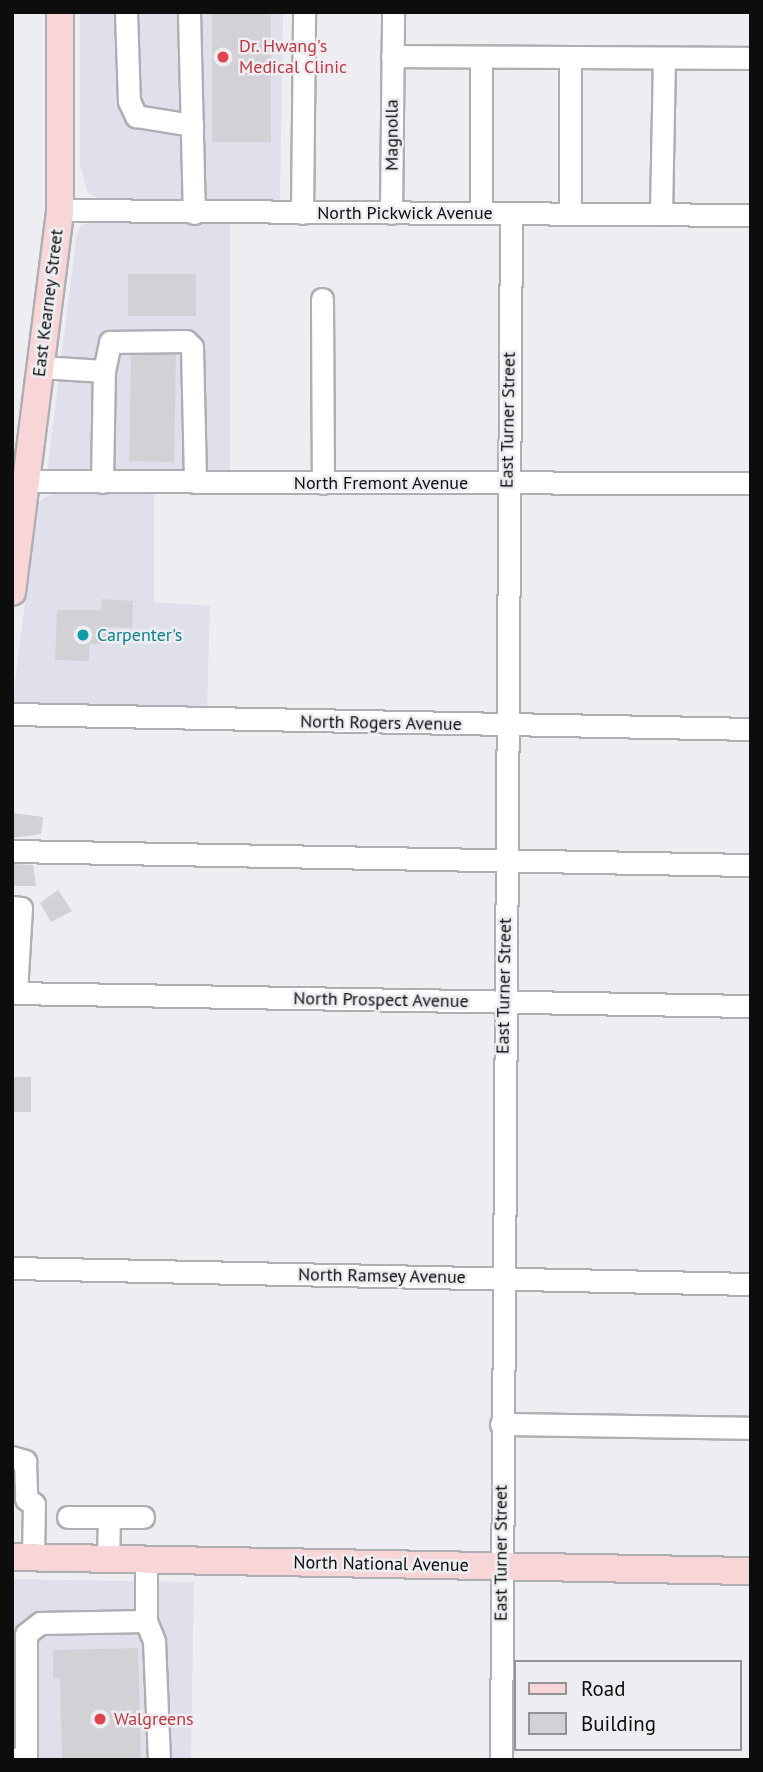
<!DOCTYPE html>
<html>
<head>
<meta charset="utf-8">
<style>
  body { margin:0 }
  #map { position:relative; width:763px; height:1772px; overflow:hidden; background:#ededf2; font-family:"PT Sans",sans-serif }
  div>[style] { position:absolute }
  [style*='--x'] { left:calc(var(--x)*1px); top:calc(var(--y)*1px); width:calc(var(--w)*1px); rotate:calc(var(--a)*1deg) }
  .built>* { inset:0; background:#e0e0ec; transform-origin:0 0 }
  .building>* { inset:0; background:#d2d2d6; transform-origin:0 0 }
  .roads { filter:drop-shadow(2px 0 #aeaeb3) drop-shadow(-2px 0 #aeaeb3) drop-shadow(0 2px #aeaeb3) drop-shadow(0 -2px #aeaeb3) }
  .minor>* { height:21px; margin:-10.5px; padding:0 10.5px; transform-origin:10.5px; border-radius:10.5px; background:#fff }
  .major>* { height:26px; margin:-13px; padding:0 13px; transform-origin:13px; border-radius:13px; background:#f8d6d7 }
  .dots>* { width:19px; height:19px; translate:-50% -50%; box-sizing:border-box; border:4px solid #ededf2; border-radius:50% }
  span { translate:-50% -50%; white-space:nowrap; text-align:center; line-height:1.15; -webkit-text-stroke:5px #ededf2; paint-order:stroke }
  .health-label { font-size:18px; color:#be3a42 }
  .left { translate:0 -50%; text-align:left }
  .street-label { font-size:18px; color:#0d0d0e }
  .culture-label { font-size:18px; color:#0d838f }
  .frame { position:absolute; inset:0; border:14px solid #0d0d0e; pointer-events:none }
  .legend { position:absolute; left:514px; top:1660px; width:228px; height:91px; box-sizing:border-box; background:#ededf2; border:2px solid #939397; margin:0; padding:9px 12px; list-style:none; font-size:21px; color:#0d0d0e }
  .legend li { display:flex; align-items:center; gap:14px; height:35px }
  .legend b { width:35px; border:2px solid #939397 }
</style>
</head>
<body>
<div id="map">
  <div class="built">
    <i style="clip-path:polygon(80px 12px,283px 12px,280px 200px,101px 200px,88px 193px,80px 164px)"></i>
    <i style="clip-path:polygon(101px 219px,230px 223px,230px 476px,47px 473px,77px 233px,82px 225px)"></i>
    <i style="clip-path:polygon(55px 492px,154px 493px,154px 602px,210px 606px,207px 708px,12px 705px,38px 502px)"></i>
    <i style="left:12px;top:1579px;width:182px;height:181px;rotate:1deg"></i>
  </div>
  <div class="building">
    <i style="left:212px;top:12px;width:59px;height:130px"></i>
    <i style="left:196px;top:274px;width:42px;height:68px;rotate:90deg"></i>
    <i style="left:176px;top:354px;width:108px;height:45px;rotate:91deg"></i>
    <i style="clip-path:polygon(102px 599px,133px 601px,132px 628px,110px 627px,110px 643px,89px 644px,89px 661px,55px 660px,57px 610px,101px 610px)"></i>
    <i style="clip-path:polygon(12px 813px,43px 817px,41px 834px,12px 838px)"></i>
    <i style="clip-path:polygon(12px 864px,33px 865px,36px 886px,12px 886px)"></i>
    <i style="clip-path:polygon(58px 890px,72px 911px,51px 922px,40px 903px)"></i>
    <i style="left:12px;top:1077px;width:19px;height:35px"></i>
    <i style="clip-path:polygon(138px 1648px,141px 1760px,62px 1760px,60px 1678px,53px 1679px,53px 1650px)"></i>
  </div>
  <div class="roads">
    <div class="minor">
      <i style="--x:126;--y:12;--w:89;--a:88.1"></i>
      <i style="--x:129;--y:101;--w:17;--a:65"></i>
      <i style="--x:136;--y:116;--w:57;--a:9.1"></i>
      <i style="--x:189;--y:12;--w:201;--a:88.6"></i>
      <i style="--x:392;--y:56;--w:359;--a:0.3"></i>
      <i style="--x:481;--y:57;--w:156;--a:90"></i>
      <i style="--x:570;--y:57;--w:157;--a:90"></i>
      <i style="--x:60;--y:210;--w:691;--a:0.41"></i>
      <i style="--x:302;--y:213;--w:201;--a:-89.4"></i>
      <i style="--x:391;--y:213;--w:201;--a:-89.4"></i>
      <i style="--x:661;--y:214;--w:156;--a:-88.9"></i>
      <i style="--x:322;--y:299;--w:184;--a:89.7"></i>
      <i style="--x:40;--y:367;--w:64;--a:3.6"></i>
      <i style="--x:104;--y:371;--w:30;--a:-78"></i>
      <i style="--x:110;--y:342;--w:76;--a:-0.8"></i>
      <i style="--x:186;--y:341;--w:8;--a:45"></i>
      <i style="--x:192;--y:347;--w:135;--a:88.7"></i>
      <i style="--x:12;--y:481;--w:739;--a:0.16"></i>
      <i style="--x:102;--y:482;--w:111;--a:-89"></i>
      <i style="--x:12;--y:714;--w:739;--a:1.16"></i>
      <i style="--x:12;--y:851;--w:739;--a:1.09"></i>
      <i style="--x:12;--y:907;--w:9;--a:6"></i>
      <i style="--x:21;--y:908;--w:85;--a:93.4"></i>
      <i style="--x:12;--y:993;--w:739;--a:1.01"></i>
      <i style="--x:12;--y:1268;--w:739;--a:1.24"></i>
      <i style="--x:501;--y:1424;--w:250;--a:0.9"></i>
      <i style="--x:12;--y:1457;--w:14;--a:17"></i>
      <i style="--x:25;--y:1461;--w:38;--a:88"></i>
      <i style="--x:26;--y:1499;--w:9;--a:32"></i>
      <i style="--x:34;--y:1504;--w:53;--a:91.1"></i>
      <i style="--x:68;--y:1517;--w:75;--a:0"></i>
      <i style="--x:108;--y:1559;--w:42;--a:-88.6"></i>
      <i style="--x:146;--y:1621;--w:22;--a:68"></i>
      <i style="--x:154;--y:1641;--w:119;--a:87.6"></i>
      <i style="--x:12;--y:1759;--w:14;--a:-4"></i>
      <i style="--x:26;--y:1758;--w:124;--a:-90"></i>
      <i style="--x:26;--y:1634;--w:18;--a:-38"></i>
      <i style="--x:40;--y:1623;--w:106;--a:-1.1"></i>
      <i style="--x:146;--y:1621;--w:62;--a:-90"></i>
      <i style="--x:501;--y:1760;--w:1547;--a:-89.63"></i>
    </div>
    <div class="major">
      <i style="--x:12;--y:592;--w:385;--a:-82.8"></i>
      <i style="--x:60;--y:210;--w:198;--a:-90"></i>
      <i style="--x:12;--y:1557;--w:739;--a:1.09"></i>
    </div>
  </div>
  <div class="dots">
    <i style="left:223px;top:57px;background:#e0444e"></i>
    <i style="left:83px;top:635px;background:#0f9aa8"></i>
    <i style="left:100px;top:1719px;background:#e0444e"></i>
  </div>
  <div class="health-label">
    <span class="left" style="left:239px;top:57px">Dr. Hwang's<br>Medical Clinic</span>
    <span class="left" style="left:114px;top:1719px">Walgreens</span>
  </div>
  <div class="street-label">
    <span style="left:392px;top:135px;rotate:-90deg">Magnolla</span>
    <span style="left:405px;top:213px">North Pickwick Avenue</span>
    <span style="left:48px;top:303px;rotate:-83deg">East Kearney Street</span>
    <span style="left:508px;top:420px;rotate:-89deg">East Turner Street</span>
    <span style="left:381px;top:483px">North Fremont Avenue</span>
    <span style="left:381px;top:723px;rotate:1deg">North Rogers Avenue</span>
    <span style="left:504px;top:986px;rotate:-89deg">East Turner Street</span>
    <span style="left:381px;top:1000px;rotate:1deg">North Prospect Avenue</span>
    <span style="left:382px;top:1276px;rotate:1deg">North Ramsey Avenue</span>
    <span style="left:501px;top:1553px;rotate:-90deg">East Turner Street</span>
    <span style="left:381px;top:1564px;rotate:1deg">North National Avenue</span>
  </div>
  <div class="culture-label">
    <span class="left" style="left:97px;top:635px">Carpenter's</span>
  </div>
  <div class="frame"></div>
  <ul class="legend">
  <li><b style="height:9px;background:#f8d6d7"></b>Road</li>
  <li><b style="height:19px;background:#d2d2d6"></b>Building</li>
  </ul>
</div>
</body>
</html>
